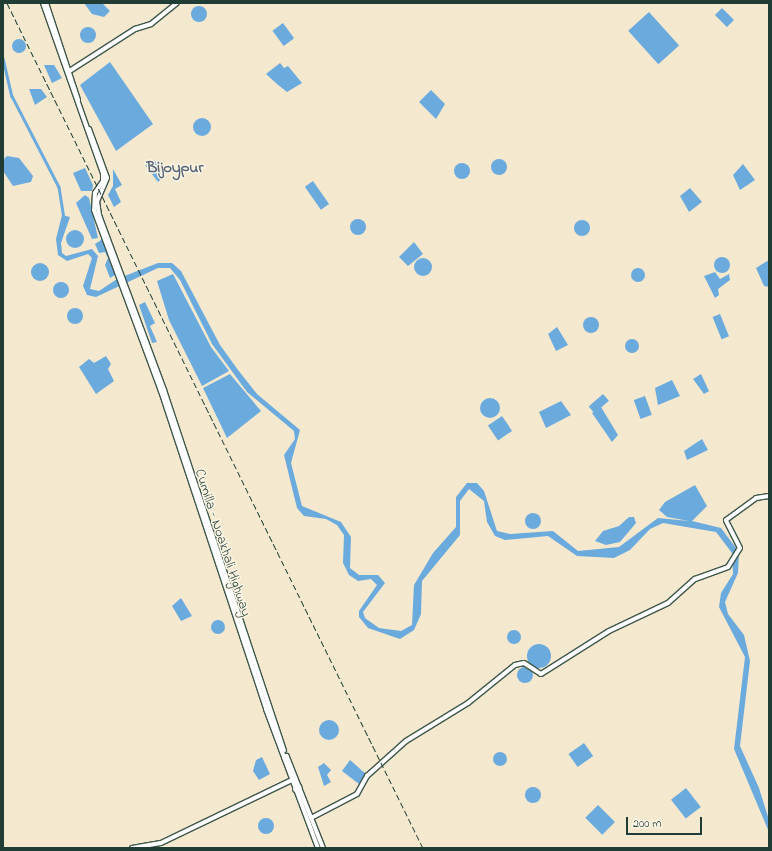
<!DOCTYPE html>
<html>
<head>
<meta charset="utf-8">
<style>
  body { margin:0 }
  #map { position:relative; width:772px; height:851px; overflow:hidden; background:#f4e9cf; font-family:"Indie Flower",sans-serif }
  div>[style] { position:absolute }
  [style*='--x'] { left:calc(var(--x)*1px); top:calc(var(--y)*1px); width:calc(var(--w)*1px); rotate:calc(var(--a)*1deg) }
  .water>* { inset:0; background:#6baadd; transform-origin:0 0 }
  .round { border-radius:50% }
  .canal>* { height:2.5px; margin:-1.25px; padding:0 1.25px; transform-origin:1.25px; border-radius:1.25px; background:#6baadd }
  .roads { filter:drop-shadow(1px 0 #3f574b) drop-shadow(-1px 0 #3f574b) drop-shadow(0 1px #3f574b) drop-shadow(0 -1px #3f574b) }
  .major>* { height:4px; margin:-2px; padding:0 2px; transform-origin:2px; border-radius:2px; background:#fff }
  .highway>* { height:4.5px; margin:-2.25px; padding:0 2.25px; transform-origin:2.25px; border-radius:2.25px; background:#fff }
  .rail>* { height:1px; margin-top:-0.5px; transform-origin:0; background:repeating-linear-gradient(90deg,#1f3d34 0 6px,transparent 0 9px) }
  span { translate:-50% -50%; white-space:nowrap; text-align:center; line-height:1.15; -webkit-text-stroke:3px #fcf5e5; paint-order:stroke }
  .street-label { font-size:14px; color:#1f3d34 }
  .quarter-label { font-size:16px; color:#566576; font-weight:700 }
  .frame { position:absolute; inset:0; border:4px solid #1f3d34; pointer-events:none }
  .scale { position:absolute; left:626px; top:817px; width:76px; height:18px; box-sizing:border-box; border:2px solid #1f3d34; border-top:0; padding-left:5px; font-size:12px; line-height:14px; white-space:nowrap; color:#1f3d34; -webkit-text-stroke:3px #fcf5e5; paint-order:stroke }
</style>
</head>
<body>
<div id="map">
  <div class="water">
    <i style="clip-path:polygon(84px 3px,102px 3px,110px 11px,104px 17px,92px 14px)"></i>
    <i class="round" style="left:191px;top:6px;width:16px;height:16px"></i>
    <i style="left:722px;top:8px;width:17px;height:10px;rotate:45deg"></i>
    <i style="left:649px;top:12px;width:45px;height:28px;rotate:48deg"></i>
    <i style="left:283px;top:23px;width:19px;height:13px;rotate:54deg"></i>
    <i class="round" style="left:80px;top:27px;width:16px;height:16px"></i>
    <i class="round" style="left:12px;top:39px;width:14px;height:14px"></i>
    <i style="clip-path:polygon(110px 62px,153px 124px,116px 151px,80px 85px)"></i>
    <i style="clip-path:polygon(280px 63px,284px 68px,288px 66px,302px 83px,287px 92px,277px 84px,266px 74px)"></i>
    <i style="clip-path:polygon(44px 65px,54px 65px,62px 78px,52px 83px)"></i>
    <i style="clip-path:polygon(29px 89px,41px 89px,47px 97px,35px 105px)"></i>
    <i style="clip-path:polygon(431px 90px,445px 104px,436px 119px,419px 102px)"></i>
    <i class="round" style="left:193px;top:118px;width:18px;height:18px"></i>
    <i style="clip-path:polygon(7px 156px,19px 158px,33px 176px,31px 182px,13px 186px,3px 171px,3px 160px)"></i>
    <i class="round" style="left:491px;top:159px;width:16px;height:16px"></i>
    <i style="clip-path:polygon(153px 160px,161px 165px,161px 179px,158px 182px,145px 165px)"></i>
    <i class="round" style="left:454px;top:163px;width:16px;height:16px"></i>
    <i style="clip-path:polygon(743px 164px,755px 180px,740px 190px,733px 175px)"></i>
    <i style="clip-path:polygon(85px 168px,93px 185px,92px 191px,81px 191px,73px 173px)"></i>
    <i style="clip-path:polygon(113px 169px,122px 185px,115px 189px,121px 202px,114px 207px,108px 195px,113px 186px)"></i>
    <i style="left:313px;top:181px;width:28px;height:10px;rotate:55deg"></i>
    <i style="clip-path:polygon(690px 188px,702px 202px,689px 212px,680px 196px)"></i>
    <i style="clip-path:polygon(85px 195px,89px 198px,98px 238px,92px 239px,76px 203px)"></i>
    <i style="clip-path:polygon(62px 215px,70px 217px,61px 243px,62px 253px,66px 256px,92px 249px,98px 256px,90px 289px,99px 291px,117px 279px,158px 263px,172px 263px,181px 271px,220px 345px,238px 370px,257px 394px,300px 430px,291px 463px,302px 506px,341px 522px,351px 537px,350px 568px,359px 575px,378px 575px,385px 583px,363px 612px,365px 618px,379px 628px,401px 631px,412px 625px,414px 585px,433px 553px,456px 527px,456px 497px,467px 483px,477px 483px,484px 491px,497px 531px,510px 534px,553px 531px,578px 551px,619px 547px,658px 518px,689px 521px,667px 517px,659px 510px,665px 502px,695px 485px,707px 506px,692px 521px,721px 528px,739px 552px,738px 573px,725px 602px,728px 614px,744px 635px,750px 661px,740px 746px,759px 788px,769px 820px,769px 832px,734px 749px,745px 657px,719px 607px,721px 593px,733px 574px,732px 553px,716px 532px,663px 523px,650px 529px,630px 550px,614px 558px,577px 556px,548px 536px,505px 540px,495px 536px,487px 522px,484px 501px,469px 489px,460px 501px,460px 535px,422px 581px,421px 614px,414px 630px,400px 639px,368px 628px,359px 617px,359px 611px,377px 585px,371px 579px,358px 581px,349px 575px,343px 563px,344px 535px,337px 525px,326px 519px,304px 516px,297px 508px,284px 455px,295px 439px,294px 431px,247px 392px,212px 344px,180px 280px,170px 268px,158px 268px,96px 297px,87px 295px,83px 286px,92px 258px,88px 254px,67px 261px,58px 255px,56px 239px)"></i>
    <i class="round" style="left:350px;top:219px;width:16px;height:16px"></i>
    <i class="round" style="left:574px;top:220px;width:16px;height:16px"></i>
    <i class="round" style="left:66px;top:230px;width:18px;height:18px"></i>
    <i style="clip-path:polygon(104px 238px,115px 275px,110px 278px,105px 265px,108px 258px,105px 252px,99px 253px,95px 244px)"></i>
    <i style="clip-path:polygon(414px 242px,423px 254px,408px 266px,399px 257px)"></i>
    <i class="round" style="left:714px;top:257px;width:16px;height:16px"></i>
    <i class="round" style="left:414px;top:258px;width:18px;height:18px"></i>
    <i style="clip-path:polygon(769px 260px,769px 287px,764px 286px,756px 268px)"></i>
    <i class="round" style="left:31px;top:263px;width:18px;height:18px"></i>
    <i class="round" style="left:631px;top:268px;width:14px;height:14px"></i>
    <i style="clip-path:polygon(715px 272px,720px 279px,729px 274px,730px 280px,718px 289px,719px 295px,715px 298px,704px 276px)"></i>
    <i style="clip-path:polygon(173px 274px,211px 347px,229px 371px,202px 386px,169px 320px,157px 281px)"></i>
    <i class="round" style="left:53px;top:282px;width:16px;height:16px"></i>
    <i style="clip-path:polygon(145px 302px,155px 323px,150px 326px,157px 342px,152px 343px,139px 305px)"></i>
    <i class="round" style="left:67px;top:308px;width:16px;height:16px"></i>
    <i style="left:720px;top:314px;width:24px;height:8px;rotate:68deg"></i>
    <i class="round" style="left:583px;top:317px;width:16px;height:16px"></i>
    <i style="clip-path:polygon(557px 327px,568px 345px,556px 351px,548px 334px)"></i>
    <i class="round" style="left:625px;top:339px;width:14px;height:14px"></i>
    <i style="clip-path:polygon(106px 356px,111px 364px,108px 369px,114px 381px,96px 394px,79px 367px,89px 359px,94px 363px)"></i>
    <i style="clip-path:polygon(230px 374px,261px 411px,227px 438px,203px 388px)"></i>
    <i style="clip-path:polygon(701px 374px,709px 391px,704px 394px,693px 379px)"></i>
    <i style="clip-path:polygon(672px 380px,680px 396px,658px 405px,655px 388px)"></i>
    <i style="left:603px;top:394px;width:9px;height:19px;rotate:49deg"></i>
    <i style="left:645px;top:396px;width:20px;height:12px;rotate:70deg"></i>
    <i class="round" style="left:480px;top:398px;width:20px;height:20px"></i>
    <i style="clip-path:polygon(561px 401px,571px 415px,546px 428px,539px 412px)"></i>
    <i style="clip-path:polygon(601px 407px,618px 435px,612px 442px,592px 413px)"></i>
    <i style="left:502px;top:416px;width:18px;height:17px;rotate:56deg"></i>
    <i style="clip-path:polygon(702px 439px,708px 450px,687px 460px,684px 451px)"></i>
    <i class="round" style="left:525px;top:513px;width:16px;height:16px"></i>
    <i style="clip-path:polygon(629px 517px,634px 517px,636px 523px,620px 542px,606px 545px,595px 541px,603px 531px,619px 526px)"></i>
    <i style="clip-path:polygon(181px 598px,192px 616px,181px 621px,172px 606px)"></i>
    <i class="round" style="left:211px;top:620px;width:14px;height:14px"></i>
    <i class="round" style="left:507px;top:630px;width:14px;height:14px"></i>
    <i class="round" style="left:527px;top:644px;width:24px;height:24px"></i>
    <i class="round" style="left:517px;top:667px;width:16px;height:16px"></i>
    <i class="round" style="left:319px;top:720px;width:20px;height:20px"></i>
    <i style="left:584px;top:743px;width:16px;height:19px;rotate:55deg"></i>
    <i class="round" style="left:493px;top:752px;width:14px;height:14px"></i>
    <i style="clip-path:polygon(262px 757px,270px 774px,259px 780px,253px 771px,256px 760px)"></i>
    <i style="clip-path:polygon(350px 760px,367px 775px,359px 784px,342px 771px)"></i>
    <i style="clip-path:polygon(324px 763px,331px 770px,327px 775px,331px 782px,324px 786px,318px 767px)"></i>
    <i class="round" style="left:525px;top:787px;width:16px;height:16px"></i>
    <i style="left:686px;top:788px;width:24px;height:19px;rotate:52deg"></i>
    <i style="left:598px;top:805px;width:24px;height:18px;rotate:45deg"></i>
    <i class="round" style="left:258px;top:818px;width:16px;height:16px"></i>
  </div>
  <div class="canal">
    <i style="--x:3;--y:58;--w:39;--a:77"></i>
    <i style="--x:12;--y:96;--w:102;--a:62.7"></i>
    <i style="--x:59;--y:187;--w:31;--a:81"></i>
  </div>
  <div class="roads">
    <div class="major">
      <i style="--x:43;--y:3;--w:180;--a:70.6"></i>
      <i style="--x:103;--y:173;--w:8;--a:90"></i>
      <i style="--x:103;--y:181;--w:14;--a:124"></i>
      <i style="--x:95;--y:193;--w:17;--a:93"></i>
      <i style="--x:94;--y:210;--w:193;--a:69.7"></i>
      <i style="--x:161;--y:391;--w:335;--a:71.7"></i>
      <i style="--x:266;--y:709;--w:148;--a:69.5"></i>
      <i style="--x:46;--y:3;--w:102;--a:71.7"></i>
      <i style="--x:68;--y:72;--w:80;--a:-32.7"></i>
      <i style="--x:135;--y:29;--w:17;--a:-17"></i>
      <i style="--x:151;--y:24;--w:33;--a:-39"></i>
      <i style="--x:89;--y:129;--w:52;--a:69.8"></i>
      <i style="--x:107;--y:178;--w:25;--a:113"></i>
      <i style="--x:97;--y:201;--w:14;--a:82"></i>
      <i style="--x:99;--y:215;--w:187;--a:69.6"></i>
      <i style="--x:164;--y:390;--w:380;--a:71.6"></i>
      <i style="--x:287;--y:757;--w:98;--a:68.4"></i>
      <i style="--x:311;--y:818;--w:52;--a:-27.6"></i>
      <i style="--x:357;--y:794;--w:21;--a:-61"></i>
      <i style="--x:367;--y:776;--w:52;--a:-41.9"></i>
      <i style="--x:406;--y:741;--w:73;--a:-31.5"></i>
      <i style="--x:468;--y:703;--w:60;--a:-39"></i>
      <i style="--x:515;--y:665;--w:9;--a:-13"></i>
      <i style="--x:524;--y:663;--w:20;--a:33"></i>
      <i style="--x:541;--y:674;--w:80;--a:-32.3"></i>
      <i style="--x:609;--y:631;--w:65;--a:-25.4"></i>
      <i style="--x:668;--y:603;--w:36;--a:-42"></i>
      <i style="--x:695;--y:579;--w:35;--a:-20"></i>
      <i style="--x:728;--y:567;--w:22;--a:-58"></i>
      <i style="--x:740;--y:548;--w:31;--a:-117"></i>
      <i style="--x:726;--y:520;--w:37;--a:-36"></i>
      <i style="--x:756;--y:498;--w:13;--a:-9"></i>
      <i style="--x:132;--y:848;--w:29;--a:-10"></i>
      <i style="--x:161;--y:843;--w:145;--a:-25.7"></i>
    </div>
    <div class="highway">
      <i style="--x:284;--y:757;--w:2;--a:-27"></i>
      <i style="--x:295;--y:789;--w:4;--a:-34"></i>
    </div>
  </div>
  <div class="rail">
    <i style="--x:7;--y:3;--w:942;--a:63.79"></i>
  </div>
  <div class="street-label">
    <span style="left:222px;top:543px;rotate:72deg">Cumilla - Noakhali Highway</span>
  </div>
  <div class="quarter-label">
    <span style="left:175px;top:168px">Bijoypur</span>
  </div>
  <div class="frame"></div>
  <div class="scale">200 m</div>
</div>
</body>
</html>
